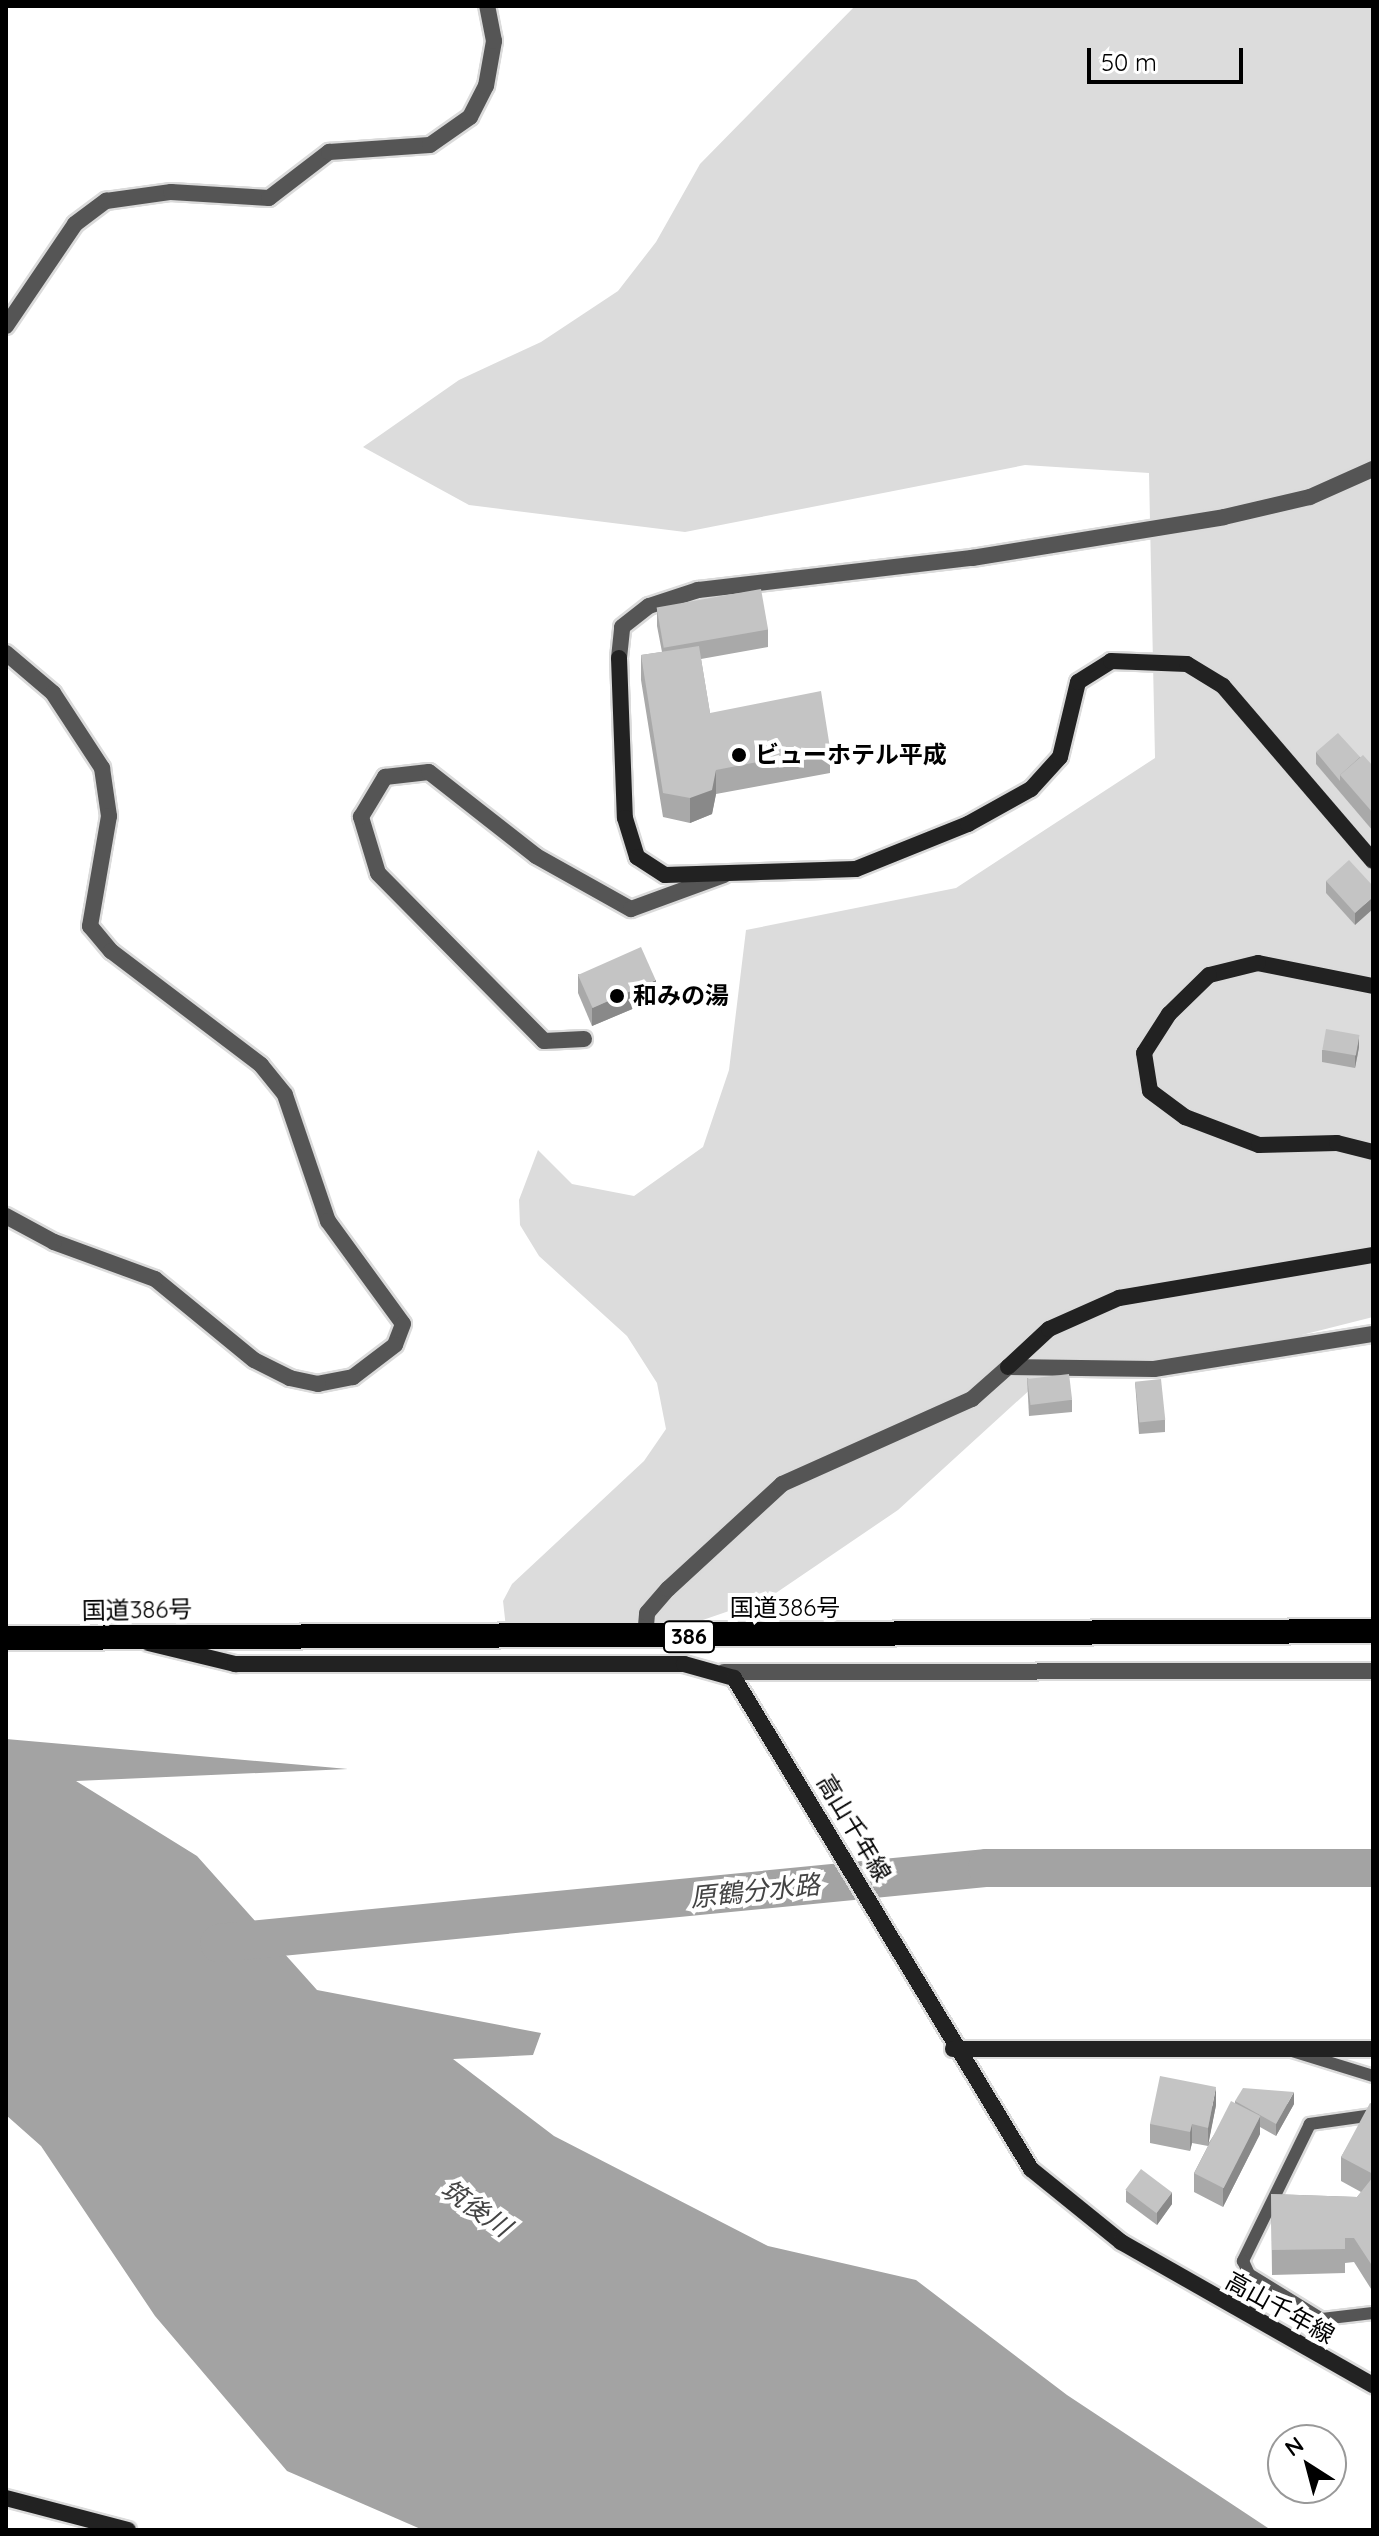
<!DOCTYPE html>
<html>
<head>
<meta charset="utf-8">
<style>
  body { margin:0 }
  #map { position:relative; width:1379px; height:2536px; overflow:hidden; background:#fff; font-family:Quicksand,"Noto Sans JP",sans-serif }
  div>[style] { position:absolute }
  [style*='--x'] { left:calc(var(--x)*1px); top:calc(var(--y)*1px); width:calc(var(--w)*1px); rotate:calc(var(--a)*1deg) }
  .green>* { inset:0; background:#dcdcdc }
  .water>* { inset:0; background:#a3a3a3 }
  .river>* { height:38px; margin:-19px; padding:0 19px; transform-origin:19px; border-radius:19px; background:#a3a3a3 }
  .roads { filter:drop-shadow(2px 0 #dbdbdb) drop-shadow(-2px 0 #dbdbdb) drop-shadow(0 2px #dbdbdb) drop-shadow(0 -2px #dbdbdb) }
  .lane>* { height:12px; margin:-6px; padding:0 6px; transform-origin:6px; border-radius:6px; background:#555 }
  .street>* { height:16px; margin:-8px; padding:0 8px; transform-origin:8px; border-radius:8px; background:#555 }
  .secondary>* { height:16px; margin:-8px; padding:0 8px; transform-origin:8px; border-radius:8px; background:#222 }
  .highway>* { height:24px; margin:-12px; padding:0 12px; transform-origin:12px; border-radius:12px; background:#000 }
  .wall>* { inset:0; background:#a9a9a9 }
  .shaded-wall>* { inset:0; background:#898989 }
  .building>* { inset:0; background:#c4c4c4; transform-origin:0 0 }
  .dots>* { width:22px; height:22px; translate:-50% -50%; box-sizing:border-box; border:4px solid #fff; border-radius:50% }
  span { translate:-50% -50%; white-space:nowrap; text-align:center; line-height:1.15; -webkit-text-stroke:8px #fff; paint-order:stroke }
  .shield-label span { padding:2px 6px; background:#fff; border:2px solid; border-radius:6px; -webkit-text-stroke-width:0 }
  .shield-label { font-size:22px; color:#000; font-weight:700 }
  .poi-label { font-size:24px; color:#000; font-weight:700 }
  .left { translate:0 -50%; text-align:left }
  .street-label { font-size:24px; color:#000 }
  .water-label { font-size:26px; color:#444; font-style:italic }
  .frame { position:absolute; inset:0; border:8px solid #000; pointer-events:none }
  .north { position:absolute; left:1267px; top:2424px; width:80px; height:80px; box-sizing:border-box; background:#fff; border:2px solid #999; border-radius:50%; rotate:324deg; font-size:22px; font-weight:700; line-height:32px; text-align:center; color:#000 }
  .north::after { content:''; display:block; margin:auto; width:28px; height:36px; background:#000; clip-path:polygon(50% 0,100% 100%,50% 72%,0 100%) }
  .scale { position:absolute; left:1087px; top:48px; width:156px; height:36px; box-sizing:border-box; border:4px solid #000; border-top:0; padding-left:10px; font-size:24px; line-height:28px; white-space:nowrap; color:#000; -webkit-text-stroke:6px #fff; paint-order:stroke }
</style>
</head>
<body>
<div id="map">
  <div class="green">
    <i style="clip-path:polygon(855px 6px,1373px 6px,1373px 1317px,1282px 1340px,1045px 1376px,898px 1510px,770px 1597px,662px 1634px,526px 1648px,506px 1628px,503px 1601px,512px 1584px,644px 1461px,666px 1429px,657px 1383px,627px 1336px,539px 1256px,520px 1225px,519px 1200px,538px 1150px,572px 1184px,634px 1196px,703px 1147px,729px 1070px,746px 930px,956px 888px,1155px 758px,1149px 473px,1025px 465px,685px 532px,469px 505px,363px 447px,459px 380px,541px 342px,618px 291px,656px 242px,700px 164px)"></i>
  </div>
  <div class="water">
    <i style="clip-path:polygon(6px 1739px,348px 1769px,76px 1781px,197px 1856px,317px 1990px,541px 2033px,533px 2055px,453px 2059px,554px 2136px,768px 2246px,916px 2280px,1067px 2395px,1271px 2530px,423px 2530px,287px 2471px,155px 2316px,41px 2146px,6px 2115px)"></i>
  </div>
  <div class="river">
    <i style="--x:219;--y:1943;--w:772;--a:-5.58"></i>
    <i style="--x:987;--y:1868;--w:386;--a:0"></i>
  </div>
  <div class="roads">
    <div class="lane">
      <i style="--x:1289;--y:2050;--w:88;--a:17.2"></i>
      <i style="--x:1373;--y:2115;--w:64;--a:171.9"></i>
      <i style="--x:1310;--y:2124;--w:153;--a:116.1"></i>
      <i style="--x:1243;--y:2261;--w:14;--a:65"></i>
      <i style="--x:1249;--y:2274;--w:86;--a:31.7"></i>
      <i style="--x:1322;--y:2319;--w:51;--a:-6.7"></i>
    </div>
    <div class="street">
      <i style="--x:6;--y:326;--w:123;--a:-55.9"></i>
      <i style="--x:75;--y:224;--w:39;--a:-37"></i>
      <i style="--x:106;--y:201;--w:66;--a:-7.9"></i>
      <i style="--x:171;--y:192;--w:98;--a:3.5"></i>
      <i style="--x:269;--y:198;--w:76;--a:-37.5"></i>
      <i style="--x:329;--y:152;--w:101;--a:-4"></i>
      <i style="--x:430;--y:145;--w:49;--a:-35"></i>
      <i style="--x:470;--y:117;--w:35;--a:-63"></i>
      <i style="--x:486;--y:86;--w:46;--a:-79.9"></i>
      <i style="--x:494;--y:41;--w:36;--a:-101"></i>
      <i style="--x:6;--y:653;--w:62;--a:40.4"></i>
      <i style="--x:53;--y:693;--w:90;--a:56.8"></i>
      <i style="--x:102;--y:768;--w:49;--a:81.7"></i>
      <i style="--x:109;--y:816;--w:112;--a:99.8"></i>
      <i style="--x:90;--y:926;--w:33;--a:50"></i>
      <i style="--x:111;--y:951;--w:188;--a:37.2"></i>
      <i style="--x:261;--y:1065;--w:38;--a:51"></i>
      <i style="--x:285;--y:1095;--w:133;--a:71.2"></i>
      <i style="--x:328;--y:1221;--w:127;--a:53.9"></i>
      <i style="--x:403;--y:1324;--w:22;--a:111"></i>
      <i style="--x:395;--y:1345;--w:53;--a:142.7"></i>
      <i style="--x:353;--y:1377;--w:36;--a:169"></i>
      <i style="--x:318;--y:1384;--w:29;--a:-168"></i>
      <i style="--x:290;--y:1378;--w:40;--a:-153.4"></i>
      <i style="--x:254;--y:1360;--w:128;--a:-140.7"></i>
      <i style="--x:155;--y:1279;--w:108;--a:-159.9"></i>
      <i style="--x:54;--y:1242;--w:55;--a:-151.6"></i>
      <i style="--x:619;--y:658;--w:31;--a:-84"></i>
      <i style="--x:622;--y:627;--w:34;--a:-38"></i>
      <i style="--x:649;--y:606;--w:52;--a:-18.1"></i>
      <i style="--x:698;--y:590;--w:276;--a:-6.7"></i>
      <i style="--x:972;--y:558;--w:255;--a:-9.2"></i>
      <i style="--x:1224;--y:517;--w:88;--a:-13.1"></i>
      <i style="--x:1310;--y:497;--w:69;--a:-24"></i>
      <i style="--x:584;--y:1039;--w:40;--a:177.1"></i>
      <i style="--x:544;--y:1041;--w:236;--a:-134.7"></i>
      <i style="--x:378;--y:873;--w:59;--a:-106.9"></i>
      <i style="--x:361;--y:817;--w:47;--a:-59"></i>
      <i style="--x:385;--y:777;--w:44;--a:-6.5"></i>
      <i style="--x:429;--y:772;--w:136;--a:38.1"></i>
      <i style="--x:536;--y:856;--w:109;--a:29.2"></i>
      <i style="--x:631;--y:909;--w:99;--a:-20.1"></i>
      <i style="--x:645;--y:1637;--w:24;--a:-85"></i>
      <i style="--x:647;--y:1613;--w:32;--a:-49"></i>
      <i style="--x:668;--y:1589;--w:155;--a:-42.6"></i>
      <i style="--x:782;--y:1484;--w:208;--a:-24.1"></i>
      <i style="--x:972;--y:1399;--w:48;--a:-41.6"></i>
      <i style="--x:1008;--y:1367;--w:146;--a:0.8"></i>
      <i style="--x:1154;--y:1369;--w:222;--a:-9.1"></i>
      <i style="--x:724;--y:1672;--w:649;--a:-0.09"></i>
    </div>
    <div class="secondary">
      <i style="--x:619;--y:658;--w:160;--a:87.9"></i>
      <i style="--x:625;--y:818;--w:41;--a:72.9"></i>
      <i style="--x:637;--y:857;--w:33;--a:33"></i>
      <i style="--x:665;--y:875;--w:191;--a:-1.8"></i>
      <i style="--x:856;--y:869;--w:121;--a:-21.9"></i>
      <i style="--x:968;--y:824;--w:72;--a:-29.1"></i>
      <i style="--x:1031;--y:789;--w:43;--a:-47.8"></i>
      <i style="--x:1060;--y:757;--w:77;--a:-76.5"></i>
      <i style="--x:1078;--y:682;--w:39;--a:-32"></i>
      <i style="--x:1111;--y:661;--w:76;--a:2.3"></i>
      <i style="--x:1187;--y:664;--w:42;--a:31.4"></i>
      <i style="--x:1223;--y:686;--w:230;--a:49.4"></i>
      <i style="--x:1373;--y:986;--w:117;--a:-168.7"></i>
      <i style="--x:1258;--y:963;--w:50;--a:166.2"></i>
      <i style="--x:1209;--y:975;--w:56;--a:135.7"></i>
      <i style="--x:1169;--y:1014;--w:46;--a:122.7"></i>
      <i style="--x:1144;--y:1053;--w:38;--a:81"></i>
      <i style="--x:1150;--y:1091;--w:44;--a:36.6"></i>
      <i style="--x:1185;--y:1117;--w:79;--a:20.7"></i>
      <i style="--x:1259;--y:1145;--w:78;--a:-1.5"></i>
      <i style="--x:1337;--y:1143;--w:37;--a:14"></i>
      <i style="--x:1008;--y:1367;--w:56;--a:-42.8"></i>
      <i style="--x:1049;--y:1329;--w:77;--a:-23.9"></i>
      <i style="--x:1119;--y:1298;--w:258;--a:-9.6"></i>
      <i style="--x:149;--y:1643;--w:89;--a:13.7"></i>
      <i style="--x:235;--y:1664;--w:449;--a:0"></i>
      <i style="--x:684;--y:1664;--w:52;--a:15.6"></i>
      <i style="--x:734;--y:1678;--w:574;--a:58.83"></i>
      <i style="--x:1031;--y:2169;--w:116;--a:39"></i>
      <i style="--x:1121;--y:2242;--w:290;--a:29.6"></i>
      <i style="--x:953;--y:2049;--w:420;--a:0"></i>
      <i style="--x:6;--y:2498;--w:126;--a:14.7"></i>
    </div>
    <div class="highway">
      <i style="--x:6;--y:1638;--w:1367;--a:-0.29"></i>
    </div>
  </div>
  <div class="wall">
    <i style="clip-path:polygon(657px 608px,768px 629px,768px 647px,701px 659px,710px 713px,830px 748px,830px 773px,716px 794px,712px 814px,690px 823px,663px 817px,641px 680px,641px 655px,662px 652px,657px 626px)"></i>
    <i style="clip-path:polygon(1316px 752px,1360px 757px,1373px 766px,1373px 831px,1316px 764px)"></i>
    <i style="clip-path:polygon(1326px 881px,1373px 886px,1355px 925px,1326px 893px)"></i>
    <i style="clip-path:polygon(578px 974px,656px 999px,592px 1026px,578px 993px)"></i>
    <i style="clip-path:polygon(1359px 1047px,1355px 1068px,1322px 1062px,1322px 1050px)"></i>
    <i style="clip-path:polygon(1027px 1378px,1072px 1400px,1072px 1412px,1029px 1416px)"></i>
    <i style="clip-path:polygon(1135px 1382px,1165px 1420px,1165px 1432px,1139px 1434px)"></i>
    <i style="clip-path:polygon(1235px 2101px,1294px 2104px,1276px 2136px,1260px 2127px,1260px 2134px,1223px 2207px,1194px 2192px,1194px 2173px,1208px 2146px,1192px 2143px,1190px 2151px,1150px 2143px,1150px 2124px,1216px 2105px,1208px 2144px,1235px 2103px)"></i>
    <i style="clip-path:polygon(1373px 2104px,1373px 2292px,1354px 2262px,1345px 2263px,1345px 2273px,1272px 2275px,1271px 2194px,1357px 2197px,1361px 2192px,1341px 2181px,1341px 2157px)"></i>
    <i style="clip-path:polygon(1126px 2190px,1172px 2204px,1157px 2225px,1126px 2202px)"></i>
  </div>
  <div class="shaded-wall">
    <i style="clip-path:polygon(716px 770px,716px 794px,712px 814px,690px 823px,690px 798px)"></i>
    <i style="clip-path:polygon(1373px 897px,1373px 909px,1355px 925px,1355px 913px)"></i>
    <i style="clip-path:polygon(656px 980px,656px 999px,592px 1026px,592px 1008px)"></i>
    <i style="clip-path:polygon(1359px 1035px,1359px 1047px,1355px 1068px,1355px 1056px)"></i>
    <i style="clip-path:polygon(1216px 2087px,1216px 2105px,1208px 2146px,1208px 2128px)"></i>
    <i style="clip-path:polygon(1294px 2092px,1294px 2104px,1276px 2136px,1276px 2124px)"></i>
    <i style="clip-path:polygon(1260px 2116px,1260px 2134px,1223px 2207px,1223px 2188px)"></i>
    <i style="clip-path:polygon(1192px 2124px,1192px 2143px,1190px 2151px,1190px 2132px)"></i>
    <i style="clip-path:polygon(1172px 2192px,1172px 2204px,1157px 2225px,1157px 2212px)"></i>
  </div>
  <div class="building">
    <i style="left:761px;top:589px;width:41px;height:106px;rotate:80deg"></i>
    <i style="clip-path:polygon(699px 646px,710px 713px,821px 691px,830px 748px,716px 770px,712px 790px,690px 798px,663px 793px,641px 655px)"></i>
    <i style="clip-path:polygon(1338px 733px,1360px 757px,1340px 775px,1340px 781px,1316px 752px)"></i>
    <i style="clip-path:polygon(1363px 755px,1373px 766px,1373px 813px,1340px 775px)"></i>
    <i style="clip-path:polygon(1349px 860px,1373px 886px,1373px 897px,1355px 913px,1326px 881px)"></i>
    <i style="left:641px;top:947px;width:36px;height:69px;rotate:66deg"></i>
    <i style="left:1326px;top:1029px;width:34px;height:21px;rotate:10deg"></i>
    <i style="left:1069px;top:1374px;width:26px;height:42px;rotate:83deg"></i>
    <i style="left:1161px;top:1379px;width:41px;height:26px;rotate:84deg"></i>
    <i style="clip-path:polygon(1160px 2076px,1216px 2087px,1208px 2128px,1192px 2124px,1190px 2132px,1150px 2124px)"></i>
    <i style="clip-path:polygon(1243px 2088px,1294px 2092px,1276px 2124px,1235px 2101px)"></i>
    <i style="left:1231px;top:2101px;width:33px;height:81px;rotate:27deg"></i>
    <i style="clip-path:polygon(1370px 2103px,1373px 2104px,1373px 2152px,1371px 2156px,1373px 2157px,1373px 2174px,1341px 2157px)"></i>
    <i style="left:1141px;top:2169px;width:39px;height:26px;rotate:37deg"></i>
    <i style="clip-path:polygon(1373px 2177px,1373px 2267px,1354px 2238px,1345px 2238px,1345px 2249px,1272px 2250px,1271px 2194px,1357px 2197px)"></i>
  </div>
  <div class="dots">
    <i style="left:739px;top:755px;background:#000"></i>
    <i style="left:617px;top:996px;background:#000"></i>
  </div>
  <div class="shield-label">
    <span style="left:689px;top:1637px">386</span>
  </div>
  <div class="poi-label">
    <span class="left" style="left:755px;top:755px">ビューホテル平成</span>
    <span class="left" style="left:633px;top:996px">和みの湯</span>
  </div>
  <div class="street-label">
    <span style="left:785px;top:1608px">国道386号</span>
    <span style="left:137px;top:1610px;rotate:-1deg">国道386号</span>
    <span style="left:854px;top:1828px;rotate:59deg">高山千年線</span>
    <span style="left:1280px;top:2308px;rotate:29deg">高山千年線</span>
  </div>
  <div class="water-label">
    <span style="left:755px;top:1891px;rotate:-6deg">原鶴分水路</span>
    <span style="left:476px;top:2208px;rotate:35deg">筑後川</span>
  </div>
  <div class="frame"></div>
  <div class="north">N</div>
  <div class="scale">50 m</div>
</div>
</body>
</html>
